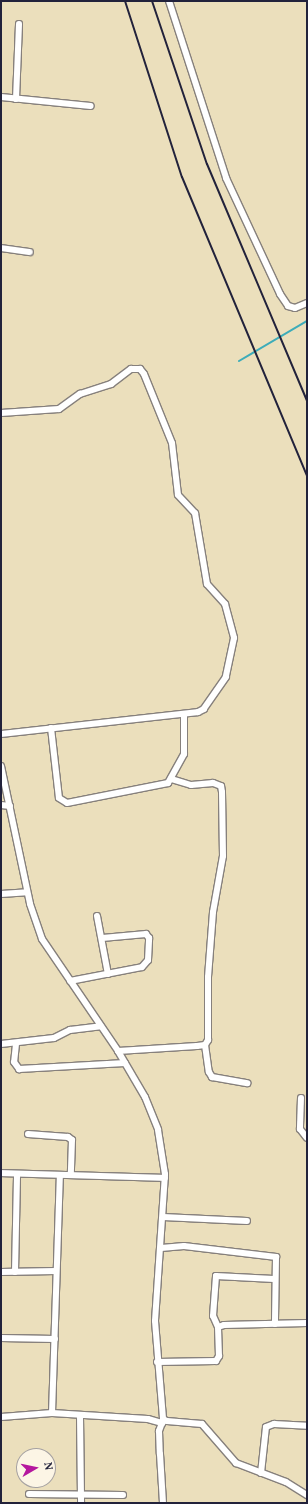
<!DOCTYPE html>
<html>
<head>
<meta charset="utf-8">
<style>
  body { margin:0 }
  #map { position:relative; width:308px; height:1504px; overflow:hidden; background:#ebdfbc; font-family:Vollkorn,serif }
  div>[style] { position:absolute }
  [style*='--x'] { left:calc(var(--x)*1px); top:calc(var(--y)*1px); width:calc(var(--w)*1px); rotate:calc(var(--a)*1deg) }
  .stream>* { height:2px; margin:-1px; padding:0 1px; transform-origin:1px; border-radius:1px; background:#3dacb9 }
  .roads { filter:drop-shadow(1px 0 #86807c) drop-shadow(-1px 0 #86807c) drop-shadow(0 1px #86807c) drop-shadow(0 -1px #86807c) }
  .street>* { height:6px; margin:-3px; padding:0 3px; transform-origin:3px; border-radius:3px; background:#fff }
  .rail>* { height:2px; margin:-1px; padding:0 1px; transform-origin:1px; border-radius:1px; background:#22223b }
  span { translate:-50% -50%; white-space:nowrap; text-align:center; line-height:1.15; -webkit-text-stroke:3px #fcf5e5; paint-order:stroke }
  .frame { position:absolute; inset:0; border:2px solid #22223b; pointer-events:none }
  .north { position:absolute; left:16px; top:1448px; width:40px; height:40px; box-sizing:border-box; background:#fcf5e5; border:1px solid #a5a1a1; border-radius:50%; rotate:81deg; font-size:11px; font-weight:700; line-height:16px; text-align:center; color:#22223b }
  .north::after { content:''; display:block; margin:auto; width:14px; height:18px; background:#b5179e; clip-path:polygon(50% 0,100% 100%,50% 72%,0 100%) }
</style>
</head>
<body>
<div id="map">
  <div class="stream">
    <i style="--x:239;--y:361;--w:79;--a:-30.5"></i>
  </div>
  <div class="roads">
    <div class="street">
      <i style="--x:169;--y:1;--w:186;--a:72.1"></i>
      <i style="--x:226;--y:178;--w:128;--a:65"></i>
      <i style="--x:280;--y:294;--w:14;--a:56"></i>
      <i style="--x:288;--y:306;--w:7;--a:16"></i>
      <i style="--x:295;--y:308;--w:13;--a:-23"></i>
      <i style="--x:1;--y:97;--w:90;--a:5.7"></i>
      <i style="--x:16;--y:99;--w:75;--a:-87.7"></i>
      <i style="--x:1;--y:248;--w:29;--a:8"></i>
      <i style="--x:1;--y:413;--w:58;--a:-3.9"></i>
      <i style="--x:59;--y:409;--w:26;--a:-36"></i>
      <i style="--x:80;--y:394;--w:33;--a:-18"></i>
      <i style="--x:111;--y:384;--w:25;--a:-37"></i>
      <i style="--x:131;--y:369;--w:9;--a:0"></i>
      <i style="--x:140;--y:369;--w:6;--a:51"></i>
      <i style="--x:144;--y:374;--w:74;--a:67.9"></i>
      <i style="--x:172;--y:443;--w:52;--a:83.4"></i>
      <i style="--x:178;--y:495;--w:25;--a:47"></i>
      <i style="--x:195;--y:513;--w:72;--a:80.4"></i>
      <i style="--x:207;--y:584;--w:27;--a:48"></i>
      <i style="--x:225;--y:604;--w:35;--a:75"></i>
      <i style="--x:234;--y:638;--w:40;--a:102"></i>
      <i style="--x:226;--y:677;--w:39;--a:125"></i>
      <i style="--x:204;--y:709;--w:7;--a:153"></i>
      <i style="--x:198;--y:712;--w:198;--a:173.6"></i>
      <i style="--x:51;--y:728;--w:70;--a:83.5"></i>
      <i style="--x:59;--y:798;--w:9;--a:32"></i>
      <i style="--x:67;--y:803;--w:103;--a:-11.2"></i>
      <i style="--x:168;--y:783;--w:33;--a:-61"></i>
      <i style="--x:184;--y:754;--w:40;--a:-90"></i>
      <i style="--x:1;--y:766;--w:141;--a:78.1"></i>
      <i style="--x:30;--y:904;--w:37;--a:71"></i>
      <i style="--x:42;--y:939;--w:135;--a:55.8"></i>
      <i style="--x:118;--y:1051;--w:53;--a:59.6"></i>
      <i style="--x:145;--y:1097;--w:35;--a:68"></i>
      <i style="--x:158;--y:1130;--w:45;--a:81"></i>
      <i style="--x:165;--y:1174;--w:147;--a:93.9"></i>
      <i style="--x:155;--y:1321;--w:98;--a:85.3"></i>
      <i style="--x:163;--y:1419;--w:4;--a:27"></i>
      <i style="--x:167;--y:1421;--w:35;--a:5"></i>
      <i style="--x:202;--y:1424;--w:52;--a:48.9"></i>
      <i style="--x:236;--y:1463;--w:53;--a:20.8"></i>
      <i style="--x:286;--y:1482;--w:25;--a:32"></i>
      <i style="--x:1;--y:805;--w:9;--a:6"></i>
      <i style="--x:1;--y:894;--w:26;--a:-4"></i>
      <i style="--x:97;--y:916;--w:59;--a:79.3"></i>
      <i style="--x:70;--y:981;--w:73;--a:-11"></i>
      <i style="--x:142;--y:967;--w:9;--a:-49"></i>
      <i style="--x:148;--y:960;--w:22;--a:-87"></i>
      <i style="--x:149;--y:938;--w:5;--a:-127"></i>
      <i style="--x:146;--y:934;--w:44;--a:174.8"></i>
      <i style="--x:1;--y:1044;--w:53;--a:-6.5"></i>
      <i style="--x:54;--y:1038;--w:18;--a:-27"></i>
      <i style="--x:70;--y:1030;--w:31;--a:-7"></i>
      <i style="--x:16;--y:1044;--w:18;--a:96"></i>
      <i style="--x:14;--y:1062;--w:9;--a:54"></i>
      <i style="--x:19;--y:1069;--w:106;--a:-3.2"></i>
      <i style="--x:205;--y:1045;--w:27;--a:82"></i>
      <i style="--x:209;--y:1072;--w:6;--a:59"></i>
      <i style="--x:212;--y:1077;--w:36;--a:10"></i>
      <i style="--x:118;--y:1051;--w:79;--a:-3.6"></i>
      <i style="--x:197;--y:1046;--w:8;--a:-7"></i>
      <i style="--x:205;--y:1045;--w:6;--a:-59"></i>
      <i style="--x:208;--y:1040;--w:63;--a:-90"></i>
      <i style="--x:208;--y:977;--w:65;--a:-85.6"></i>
      <i style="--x:213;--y:912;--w:57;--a:-79.9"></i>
      <i style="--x:223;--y:856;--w:64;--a:-90.9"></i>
      <i style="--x:222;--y:792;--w:6;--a:-99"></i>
      <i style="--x:221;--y:786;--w:9;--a:-159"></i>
      <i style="--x:213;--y:783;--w:22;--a:175"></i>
      <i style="--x:191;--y:785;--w:21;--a:-163"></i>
      <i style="--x:301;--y:1098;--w:31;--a:92"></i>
      <i style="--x:300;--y:1129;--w:11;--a:52"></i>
      <i style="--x:28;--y:1134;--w:40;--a:4.3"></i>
      <i style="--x:68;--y:1137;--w:5;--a:37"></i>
      <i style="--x:72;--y:1140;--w:35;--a:92"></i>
      <i style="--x:1;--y:1173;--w:164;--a:1.7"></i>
      <i style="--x:163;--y:1217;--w:84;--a:2.7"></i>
      <i style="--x:161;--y:1248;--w:23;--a:-5"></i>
      <i style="--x:184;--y:1246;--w:93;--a:6.8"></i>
      <i style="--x:276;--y:1257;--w:67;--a:90.9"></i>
      <i style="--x:1;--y:1272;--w:55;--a:-1"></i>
      <i style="--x:15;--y:1272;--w:98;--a:-88.8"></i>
      <i style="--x:218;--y:1327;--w:12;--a:-114"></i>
      <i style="--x:213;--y:1316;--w:40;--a:-85.7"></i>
      <i style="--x:216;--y:1276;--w:58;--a:3"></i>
      <i style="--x:1;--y:1338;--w:54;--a:1.1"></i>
      <i style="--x:157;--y:1362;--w:59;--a:-1"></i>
      <i style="--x:216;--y:1361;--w:6;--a:-59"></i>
      <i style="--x:219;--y:1356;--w:29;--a:-92"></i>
      <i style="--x:218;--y:1327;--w:6;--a:-18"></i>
      <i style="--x:224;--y:1325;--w:83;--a:-1.4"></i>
      <i style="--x:52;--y:1413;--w:238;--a:-88.1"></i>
      <i style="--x:80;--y:1416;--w:87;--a:89.3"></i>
      <i style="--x:1;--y:1417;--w:51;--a:-4.5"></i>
      <i style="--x:52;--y:1413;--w:96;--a:3.6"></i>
      <i style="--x:148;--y:1419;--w:15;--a:16"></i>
      <i style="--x:163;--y:1420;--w:12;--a:110"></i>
      <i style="--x:159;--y:1431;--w:23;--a:88"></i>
      <i style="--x:160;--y:1454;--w:49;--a:86.5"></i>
      <i style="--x:261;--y:1473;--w:46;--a:-83.8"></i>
      <i style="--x:266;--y:1427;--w:9;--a:-21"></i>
      <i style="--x:274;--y:1424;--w:33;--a:3"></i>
      <i style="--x:29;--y:1494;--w:94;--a:0.6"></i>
    </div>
  </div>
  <div class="rail">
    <i style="--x:125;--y:1;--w:185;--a:72.1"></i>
    <i style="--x:182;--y:177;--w:324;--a:67.3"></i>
    <i style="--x:152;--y:1;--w:172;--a:71.4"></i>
    <i style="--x:207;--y:164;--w:257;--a:67.1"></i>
  </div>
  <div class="frame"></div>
  <div class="north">N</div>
</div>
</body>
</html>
